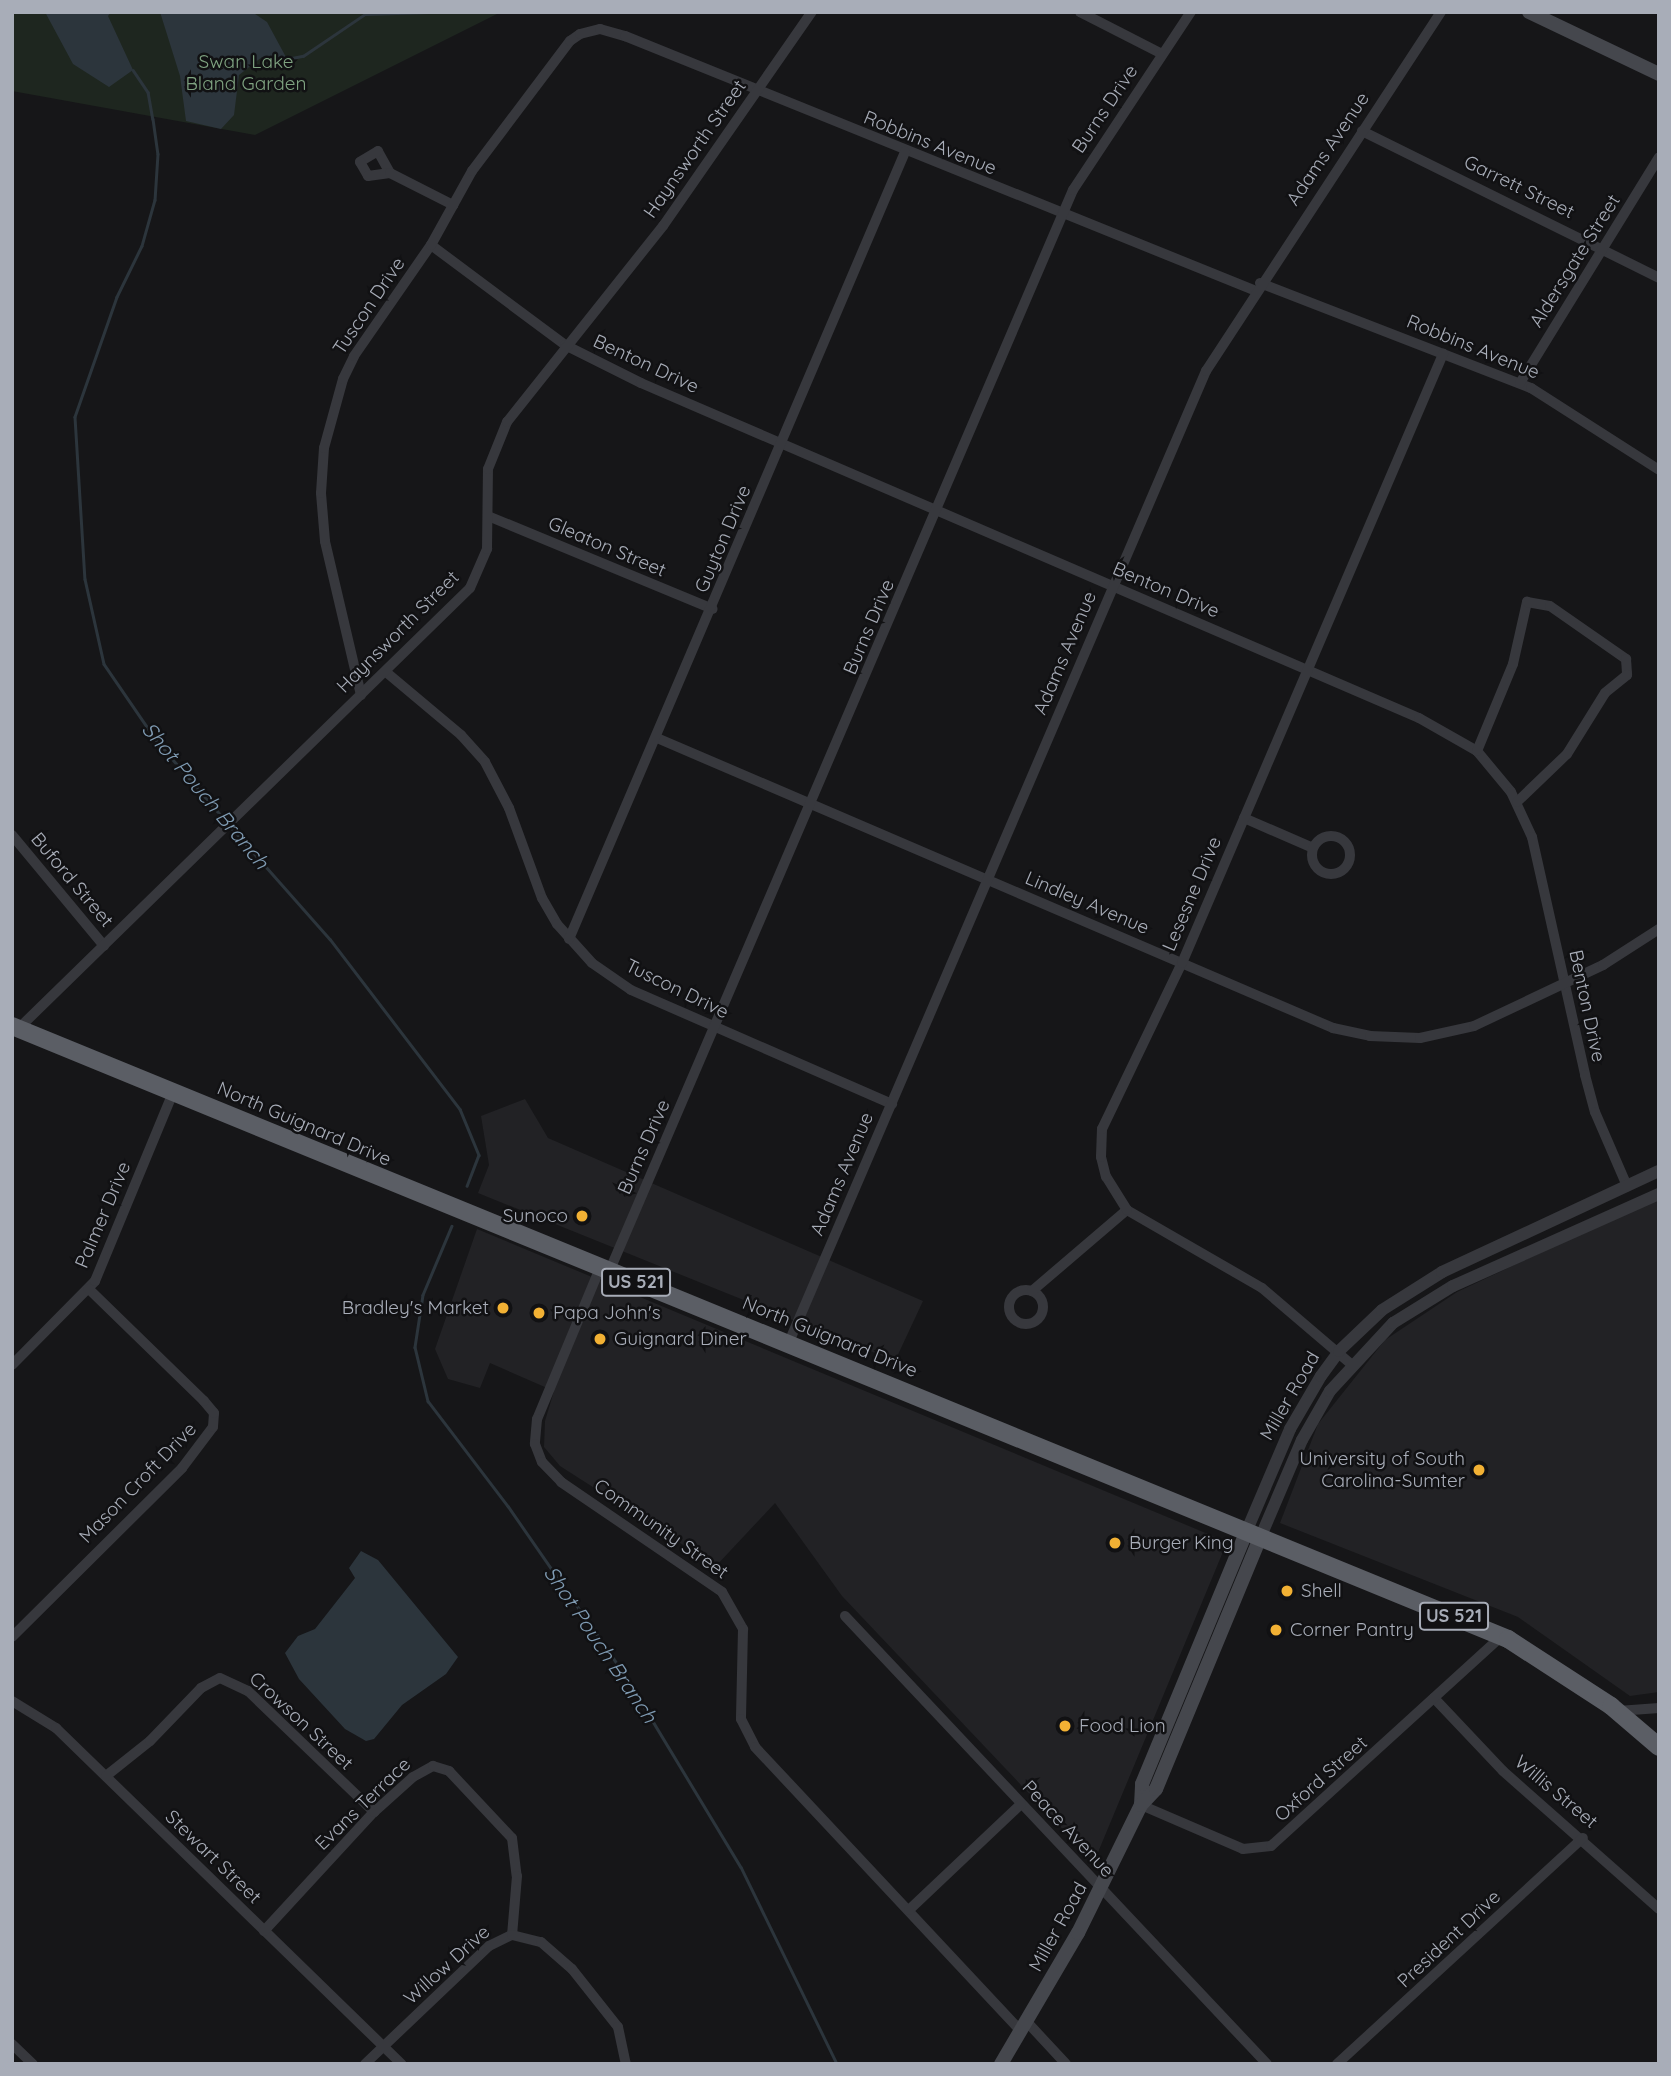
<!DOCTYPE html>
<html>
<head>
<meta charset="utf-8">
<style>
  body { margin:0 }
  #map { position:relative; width:1671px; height:2076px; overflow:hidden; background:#161618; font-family:Quicksand,sans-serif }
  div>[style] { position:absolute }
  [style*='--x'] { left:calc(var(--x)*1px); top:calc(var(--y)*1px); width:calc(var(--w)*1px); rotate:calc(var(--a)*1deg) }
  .built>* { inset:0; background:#222225 }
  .green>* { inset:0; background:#1e261f }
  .water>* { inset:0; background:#2c353c }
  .stream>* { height:2.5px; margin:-1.25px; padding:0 1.25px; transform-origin:1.25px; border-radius:1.25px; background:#2c353c }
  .minor>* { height:10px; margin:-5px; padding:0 5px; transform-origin:5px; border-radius:5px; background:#37383d }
  .minor>.ring { margin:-5px; padding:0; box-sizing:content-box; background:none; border:10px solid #37383d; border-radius:50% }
  .tertiary>* { height:12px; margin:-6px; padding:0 6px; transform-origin:6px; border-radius:6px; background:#37383d }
  .secondary>* { height:14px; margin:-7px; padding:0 7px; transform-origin:7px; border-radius:7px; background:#45474d }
  .trunk>* { height:18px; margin:-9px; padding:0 9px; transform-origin:9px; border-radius:9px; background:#5b5e65 }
  .dots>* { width:19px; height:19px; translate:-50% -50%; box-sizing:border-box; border:4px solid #111113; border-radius:50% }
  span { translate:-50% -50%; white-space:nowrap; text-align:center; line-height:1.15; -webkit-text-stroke:5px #111113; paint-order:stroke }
  .shield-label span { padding:2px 5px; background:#111113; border:2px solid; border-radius:5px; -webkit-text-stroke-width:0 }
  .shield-label { font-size:18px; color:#a8adb8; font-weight:700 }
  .park-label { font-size:19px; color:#7fa381 }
  .street-label { font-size:19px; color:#a8adb8 }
  .poi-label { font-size:19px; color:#a8adb8 }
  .right { translate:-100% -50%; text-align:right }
  .left { translate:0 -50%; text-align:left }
  .water-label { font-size:21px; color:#7f9bb3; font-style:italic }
  .frame { position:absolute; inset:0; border:14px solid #a8adb8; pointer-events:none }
</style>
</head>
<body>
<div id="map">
  <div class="built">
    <i style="clip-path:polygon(525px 1099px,548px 1138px,923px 1301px,895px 1361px,478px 1193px,489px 1165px,481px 1116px)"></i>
    <i style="clip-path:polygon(1659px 1197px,1659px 1692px,1630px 1696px,1518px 1617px,1280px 1523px,1318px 1424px,1385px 1340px,1457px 1292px)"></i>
    <i style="clip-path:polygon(477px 1229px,1220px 1539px,1225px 1547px,1094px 1862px,842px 1596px,775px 1503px,716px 1566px,560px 1466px,544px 1447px,545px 1421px,554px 1391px,490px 1363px,480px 1388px,448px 1379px,435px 1349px)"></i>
  </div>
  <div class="green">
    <i style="clip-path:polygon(12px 12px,501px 12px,255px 135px,12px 91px)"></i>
  </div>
  <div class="water">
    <i style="clip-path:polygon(45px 12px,111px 12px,108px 16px,133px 70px,109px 87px,73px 64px)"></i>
    <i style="clip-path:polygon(160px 12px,252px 12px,267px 22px,287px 59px,282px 69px,262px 57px,239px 75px,234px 115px,221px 129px,186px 121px,180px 76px)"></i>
    <i style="clip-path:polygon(361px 1551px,378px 1560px,458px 1657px,446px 1674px,402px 1705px,374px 1739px,366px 1741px,345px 1729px,299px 1679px,285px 1653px,298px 1636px,315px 1629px,355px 1578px,349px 1568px)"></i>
  </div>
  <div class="stream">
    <i style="--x:287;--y:59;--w:16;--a:-11"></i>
    <i style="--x:303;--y:56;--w:75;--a:-34.1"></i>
    <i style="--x:365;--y:14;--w:64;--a:-1.8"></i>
    <i style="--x:133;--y:70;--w:27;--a:56"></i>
    <i style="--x:148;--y:92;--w:27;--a:80"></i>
    <i style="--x:153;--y:119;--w:35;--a:82"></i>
    <i style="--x:158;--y:154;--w:46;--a:93.7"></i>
    <i style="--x:155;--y:200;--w:48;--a:105.8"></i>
    <i style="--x:142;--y:246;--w:57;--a:116.1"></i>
    <i style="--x:117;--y:297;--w:127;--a:109.3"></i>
    <i style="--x:75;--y:417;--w:162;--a:86.5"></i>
    <i style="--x:85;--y:579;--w:87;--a:77.4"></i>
    <i style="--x:104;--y:664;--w:92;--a:55.6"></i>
    <i style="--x:156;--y:740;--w:107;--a:49.2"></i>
    <i style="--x:230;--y:826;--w:151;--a:48.5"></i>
    <i style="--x:330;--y:939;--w:214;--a:52.6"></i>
    <i style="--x:460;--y:1109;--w:50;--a:67.6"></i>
    <i style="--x:479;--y:1155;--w:33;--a:111"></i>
    <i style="--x:452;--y:1226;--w:75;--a:112.8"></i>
    <i style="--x:423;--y:1295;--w:53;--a:98.7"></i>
    <i style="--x:415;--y:1347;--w:56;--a:76.5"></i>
    <i style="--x:428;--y:1401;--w:132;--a:52.7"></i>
    <i style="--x:508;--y:1506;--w:206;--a:55.3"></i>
    <i style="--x:625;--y:1675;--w:224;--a:58.9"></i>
    <i style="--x:741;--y:1867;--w:219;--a:64"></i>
  </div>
  <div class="minor">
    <i style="--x:1080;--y:12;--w:92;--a:27.1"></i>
    <i style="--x:1362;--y:131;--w:331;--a:26.3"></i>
    <i style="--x:390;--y:173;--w:25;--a:-119"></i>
    <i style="--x:378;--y:151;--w:21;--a:149"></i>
    <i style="--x:360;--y:162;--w:16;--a:60"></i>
    <i style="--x:368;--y:176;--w:22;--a:-8"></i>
    <i style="--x:390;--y:173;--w:71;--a:26.9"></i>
    <i style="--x:431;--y:245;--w:167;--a:36.7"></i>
    <i style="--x:565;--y:345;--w:85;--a:26.6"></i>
    <i style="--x:641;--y:383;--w:847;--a:23.3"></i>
    <i style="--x:1419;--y:718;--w:67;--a:29.6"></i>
    <i style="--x:1477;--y:751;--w:53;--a:50.3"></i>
    <i style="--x:1511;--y:792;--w:50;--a:65"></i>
    <i style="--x:1532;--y:837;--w:244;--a:77.4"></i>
    <i style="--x:1585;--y:1075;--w:38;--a:75"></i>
    <i style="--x:1595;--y:1112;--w:81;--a:66.6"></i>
    <i style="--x:1260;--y:283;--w:291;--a:21.2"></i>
    <i style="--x:1531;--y:388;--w:152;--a:32.6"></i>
    <i style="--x:1520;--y:383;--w:265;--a:-58.4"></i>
    <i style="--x:488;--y:516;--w:243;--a:22.5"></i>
    <i style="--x:386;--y:672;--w:98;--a:40"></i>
    <i style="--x:461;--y:735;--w:36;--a:48"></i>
    <i style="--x:485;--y:762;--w:52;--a:62.4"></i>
    <i style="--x:509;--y:808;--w:96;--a:69.9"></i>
    <i style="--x:542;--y:898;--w:30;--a:60"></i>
    <i style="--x:557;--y:924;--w:52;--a:48.1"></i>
    <i style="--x:592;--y:963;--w:47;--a:34.7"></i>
    <i style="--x:631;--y:990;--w:285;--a:23.6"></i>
    <i style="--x:361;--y:695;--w:158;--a:-103.2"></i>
    <i style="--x:325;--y:541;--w:48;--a:-94.8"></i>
    <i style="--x:321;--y:493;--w:45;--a:-86.2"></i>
    <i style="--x:324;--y:448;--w:72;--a:-74.6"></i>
    <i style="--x:343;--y:379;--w:25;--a:-64"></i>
    <i style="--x:354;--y:356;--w:135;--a:-55.3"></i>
    <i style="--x:431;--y:245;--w:85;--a:-61"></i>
    <i style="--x:472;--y:171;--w:163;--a:-53"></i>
    <i style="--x:570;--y:41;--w:12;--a:-35"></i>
    <i style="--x:580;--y:34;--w:21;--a:-14"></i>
    <i style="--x:600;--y:29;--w:26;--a:16"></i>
    <i style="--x:625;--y:36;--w:681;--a:22"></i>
    <i style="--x:657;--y:738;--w:736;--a:23.22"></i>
    <i style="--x:1333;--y:1028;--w:38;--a:12"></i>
    <i style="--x:1370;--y:1036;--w:50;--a:2.3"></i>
    <i style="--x:1420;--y:1038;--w:55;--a:-12.5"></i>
    <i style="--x:1474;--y:1026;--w:143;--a:-25.3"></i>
    <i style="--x:1603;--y:965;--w:67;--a:-32.7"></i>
    <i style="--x:1477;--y:751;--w:94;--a:-67.5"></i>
    <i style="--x:1513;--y:664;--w:64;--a:-77.3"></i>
    <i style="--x:1527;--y:602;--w:23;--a:10"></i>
    <i style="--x:1550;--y:606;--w:93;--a:34.9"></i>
    <i style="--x:1626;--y:659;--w:16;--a:86"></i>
    <i style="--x:1627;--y:675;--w:28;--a:141"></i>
    <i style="--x:1605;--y:693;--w:72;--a:121.9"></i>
    <i style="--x:1567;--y:754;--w:69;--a:136.2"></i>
    <i style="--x:1244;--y:818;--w:75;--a:23.5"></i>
    <i style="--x:12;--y:835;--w:144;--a:50.3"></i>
    <i class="ring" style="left:1312px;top:836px;width:28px;height:28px"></i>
    <i style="--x:569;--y:939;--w:856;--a:-66.88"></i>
    <i style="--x:16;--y:1031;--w:634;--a:-44.3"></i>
    <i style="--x:470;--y:588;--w:43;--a:-66.4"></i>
    <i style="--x:487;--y:549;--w:80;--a:-89.3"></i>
    <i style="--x:488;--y:469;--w:51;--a:-68"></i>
    <i style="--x:507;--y:422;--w:251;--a:-51.5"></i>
    <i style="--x:663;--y:226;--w:261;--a:-55.2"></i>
    <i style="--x:600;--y:1268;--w:164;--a:112.6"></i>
    <i style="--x:537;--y:1419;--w:25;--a:95"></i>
    <i style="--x:535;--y:1444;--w:19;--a:69"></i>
    <i style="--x:542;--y:1462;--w:28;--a:46"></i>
    <i style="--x:561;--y:1482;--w:195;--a:34.3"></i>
    <i style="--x:722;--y:1592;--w:43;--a:60.4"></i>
    <i style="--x:743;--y:1629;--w:90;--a:91.3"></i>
    <i style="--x:741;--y:1719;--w:31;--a:63"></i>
    <i style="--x:755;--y:1747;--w:389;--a:46.9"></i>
    <i style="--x:609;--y:1272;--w:1177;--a:-66.79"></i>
    <i style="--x:1073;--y:190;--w:214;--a:-56.5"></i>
    <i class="ring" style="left:1009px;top:1290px;width:24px;height:24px"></i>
    <i style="--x:1032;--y:1291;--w:125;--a:-40.5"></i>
    <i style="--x:789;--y:1342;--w:1057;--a:-66.76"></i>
    <i style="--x:1206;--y:371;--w:429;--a:-56.8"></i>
    <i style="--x:1351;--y:1364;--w:117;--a:-139.5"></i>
    <i style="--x:1262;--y:1288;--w:156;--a:-150"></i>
    <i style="--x:1127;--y:1210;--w:39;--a:-122"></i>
    <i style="--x:1106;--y:1177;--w:21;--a:-104"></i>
    <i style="--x:1101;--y:1157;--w:28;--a:-88"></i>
    <i style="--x:1102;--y:1129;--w:184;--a:-64.3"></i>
    <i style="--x:1182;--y:963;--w:663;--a:-66.8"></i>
    <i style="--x:12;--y:1365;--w:118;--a:-45.3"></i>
    <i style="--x:95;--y:1281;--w:204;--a:-67.5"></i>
    <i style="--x:845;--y:1616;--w:615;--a:46.71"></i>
    <i style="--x:12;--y:1637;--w:240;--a:-44.8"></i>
    <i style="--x:182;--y:1468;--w:51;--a:-52.9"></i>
    <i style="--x:213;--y:1427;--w:14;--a:-86"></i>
    <i style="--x:214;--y:1413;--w:16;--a:-130"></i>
    <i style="--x:204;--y:1401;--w:161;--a:-135.8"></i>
    <i style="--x:1434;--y:1698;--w:100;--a:46.6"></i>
    <i style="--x:1503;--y:1771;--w:208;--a:41.5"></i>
    <i style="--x:12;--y:1701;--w:52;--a:31.5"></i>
    <i style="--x:56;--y:1728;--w:482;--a:44.2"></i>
    <i style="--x:1618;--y:1711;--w:41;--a:-4.2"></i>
    <i style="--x:106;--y:1776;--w:56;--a:-38.5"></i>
    <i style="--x:150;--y:1741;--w:74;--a:-46.1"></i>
    <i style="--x:201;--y:1688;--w:21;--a:-28"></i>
    <i style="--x:220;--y:1678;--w:31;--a:25"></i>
    <i style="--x:248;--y:1691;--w:175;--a:43.8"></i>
    <i style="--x:1141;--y:1805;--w:111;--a:23.3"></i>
    <i style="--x:1243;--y:1849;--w:28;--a:-6"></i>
    <i style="--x:1271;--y:1846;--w:312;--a:-42.3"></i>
    <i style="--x:909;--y:1910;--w:154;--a:-43.4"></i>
    <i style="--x:264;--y:1931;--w:162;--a:-47.3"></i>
    <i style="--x:374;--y:1812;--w:52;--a:-41.9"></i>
    <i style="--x:413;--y:1777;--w:23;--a:-29"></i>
    <i style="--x:433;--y:1766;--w:17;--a:17"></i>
    <i style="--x:449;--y:1771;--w:92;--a:46.8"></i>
    <i style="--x:512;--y:1838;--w:38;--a:83"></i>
    <i style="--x:517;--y:1876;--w:59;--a:94.8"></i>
    <i style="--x:1027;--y:2022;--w:57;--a:47.1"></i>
    <i style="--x:12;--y:2044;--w:29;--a:44"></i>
    <i style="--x:365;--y:2064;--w:171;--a:-43.6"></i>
    <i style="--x:489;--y:1946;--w:25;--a:-26"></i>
    <i style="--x:512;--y:1935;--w:30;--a:14"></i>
    <i style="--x:541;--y:1942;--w:41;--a:41.1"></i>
    <i style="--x:572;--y:1969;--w:74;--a:51.6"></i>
    <i style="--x:618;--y:2027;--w:38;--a:78"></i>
    <i style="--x:1337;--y:2064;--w:334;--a:-42.6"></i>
  </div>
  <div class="tertiary">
    <i style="--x:1247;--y:1530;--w:110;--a:-66.9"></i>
    <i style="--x:1290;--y:1429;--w:61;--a:-59.7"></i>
    <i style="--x:1321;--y:1376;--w:31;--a:-54"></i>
    <i style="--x:1339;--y:1351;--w:59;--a:-43.6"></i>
    <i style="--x:1382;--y:1310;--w:71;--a:-32.3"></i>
    <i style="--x:1442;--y:1272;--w:239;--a:-25"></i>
    <i style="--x:1261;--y:1536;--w:104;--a:-66.9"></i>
    <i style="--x:1302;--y:1440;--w:56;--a:-60.3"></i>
    <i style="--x:1330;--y:1391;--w:93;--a:-47.2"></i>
    <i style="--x:1393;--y:1323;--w:70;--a:-31.7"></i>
    <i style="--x:1453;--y:1286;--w:226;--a:-24.1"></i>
  </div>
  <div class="secondary">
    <i style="--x:1529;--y:12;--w:144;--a:25.5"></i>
    <i style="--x:1141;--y:1805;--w:21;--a:-87"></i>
    <i style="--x:1142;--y:1784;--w:275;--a:-67.5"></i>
    <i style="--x:1001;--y:2064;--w:152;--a:-59.6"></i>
    <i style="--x:1078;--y:1933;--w:143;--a:-63.8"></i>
    <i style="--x:1141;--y:1805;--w:22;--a:-47"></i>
    <i style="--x:1156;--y:1789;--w:274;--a:-67.5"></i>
  </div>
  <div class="trunk">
    <i style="--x:12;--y:1026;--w:1617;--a:22.28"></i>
    <i style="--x:1508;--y:1639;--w:123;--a:33"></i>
    <i style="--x:1611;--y:1706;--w:63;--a:40.5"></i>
  </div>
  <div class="dots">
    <i style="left:582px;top:1216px;background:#f2b134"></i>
    <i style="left:503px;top:1308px;background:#f2b134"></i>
    <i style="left:539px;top:1313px;background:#f2b134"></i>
    <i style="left:600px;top:1339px;background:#f2b134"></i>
    <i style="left:1479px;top:1470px;background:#f2b134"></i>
    <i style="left:1115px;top:1543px;background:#f2b134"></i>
    <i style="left:1287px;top:1591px;background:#f2b134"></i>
    <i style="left:1276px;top:1630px;background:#f2b134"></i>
    <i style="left:1065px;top:1726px;background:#f2b134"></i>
  </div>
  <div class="shield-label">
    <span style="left:636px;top:1282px">US 521</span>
    <span style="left:1454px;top:1616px">US 521</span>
  </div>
  <div class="park-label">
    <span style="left:246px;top:73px">Swan Lake<br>Bland Garden</span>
  </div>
  <div class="street-label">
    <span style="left:1105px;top:109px;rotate:-56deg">Burns Drive</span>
    <span style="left:930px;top:143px;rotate:22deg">Robbins Avenue</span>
    <span style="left:695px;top:149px;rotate:-55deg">Haynsworth Street</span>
    <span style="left:1328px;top:149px;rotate:-56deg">Adams Avenue</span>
    <span style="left:1519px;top:187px;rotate:26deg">Garrett Street</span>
    <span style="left:1575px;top:261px;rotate:-58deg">Aldersgate Street</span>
    <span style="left:369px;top:306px;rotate:-56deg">Tuscon Drive</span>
    <span style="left:1473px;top:347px;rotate:22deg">Robbins Avenue</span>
    <span style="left:646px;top:364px;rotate:25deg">Benton Drive</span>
    <span style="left:723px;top:539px;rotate:-67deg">Guyton Drive</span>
    <span style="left:607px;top:547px;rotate:23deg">Gleaton Street</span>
    <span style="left:1166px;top:590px;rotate:23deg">Benton Drive</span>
    <span style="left:869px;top:627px;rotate:-67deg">Burns Drive</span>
    <span style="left:398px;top:632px;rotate:-45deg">Haynsworth Street</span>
    <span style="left:1065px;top:653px;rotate:-67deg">Adams Avenue</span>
    <span style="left:72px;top:880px;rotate:50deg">Buford Street</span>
    <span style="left:1192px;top:894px;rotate:-67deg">Lesesne Drive</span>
    <span style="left:1087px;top:903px;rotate:23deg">Lindley Avenue</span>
    <span style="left:677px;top:989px;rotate:26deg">Tuscon Drive</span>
    <span style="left:1587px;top:1006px;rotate:78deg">Benton Drive</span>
    <span style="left:304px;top:1124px;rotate:23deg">North Guignard Drive</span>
    <span style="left:644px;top:1147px;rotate:-66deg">Burns Drive</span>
    <span style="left:842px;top:1174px;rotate:-67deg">Adams Avenue</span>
    <span style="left:103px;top:1215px;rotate:-67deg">Palmer Drive</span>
    <span style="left:830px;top:1337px;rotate:22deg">North Guignard Drive</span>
    <span style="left:1290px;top:1396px;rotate:-60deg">Miller Road</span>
    <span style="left:138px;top:1483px;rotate:-46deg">Mason Croft Drive</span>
    <span style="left:661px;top:1529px;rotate:35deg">Community Street</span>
    <span style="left:301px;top:1721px;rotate:43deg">Crowson Street</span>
    <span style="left:1321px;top:1779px;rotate:-42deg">Oxford Street</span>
    <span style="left:1556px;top:1792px;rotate:40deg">Willis Street</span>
    <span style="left:363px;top:1804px;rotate:-44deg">Evans Terrace</span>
    <span style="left:1068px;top:1829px;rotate:47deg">Peace Avenue</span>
    <span style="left:213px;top:1857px;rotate:44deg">Stewart Street</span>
    <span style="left:1058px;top:1927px;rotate:-61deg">Miller Road</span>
    <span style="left:1449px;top:1939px;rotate:-43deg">President Drive</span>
    <span style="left:447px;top:1965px;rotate:-42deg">Willow Drive</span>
  </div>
  <div class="poi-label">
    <span class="right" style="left:568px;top:1216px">Sunoco</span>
    <span class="right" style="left:489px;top:1308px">Bradley's Market</span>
    <span class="left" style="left:553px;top:1313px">Papa John's</span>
    <span class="left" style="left:614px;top:1339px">Guignard Diner</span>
    <span class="right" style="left:1465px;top:1470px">University of South<br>Carolina-Sumter</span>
    <span class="left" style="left:1129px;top:1543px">Burger King</span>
    <span class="left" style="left:1301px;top:1591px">Shell</span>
    <span class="left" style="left:1290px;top:1630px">Corner Pantry</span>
    <span class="left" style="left:1079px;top:1726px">Food Lion</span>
  </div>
  <div class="water-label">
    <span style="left:206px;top:795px;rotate:50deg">Shot Pouch Branch</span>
    <span style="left:601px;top:1644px;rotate:56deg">Shot Pouch Branch</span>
  </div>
  <div class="frame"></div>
</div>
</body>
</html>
